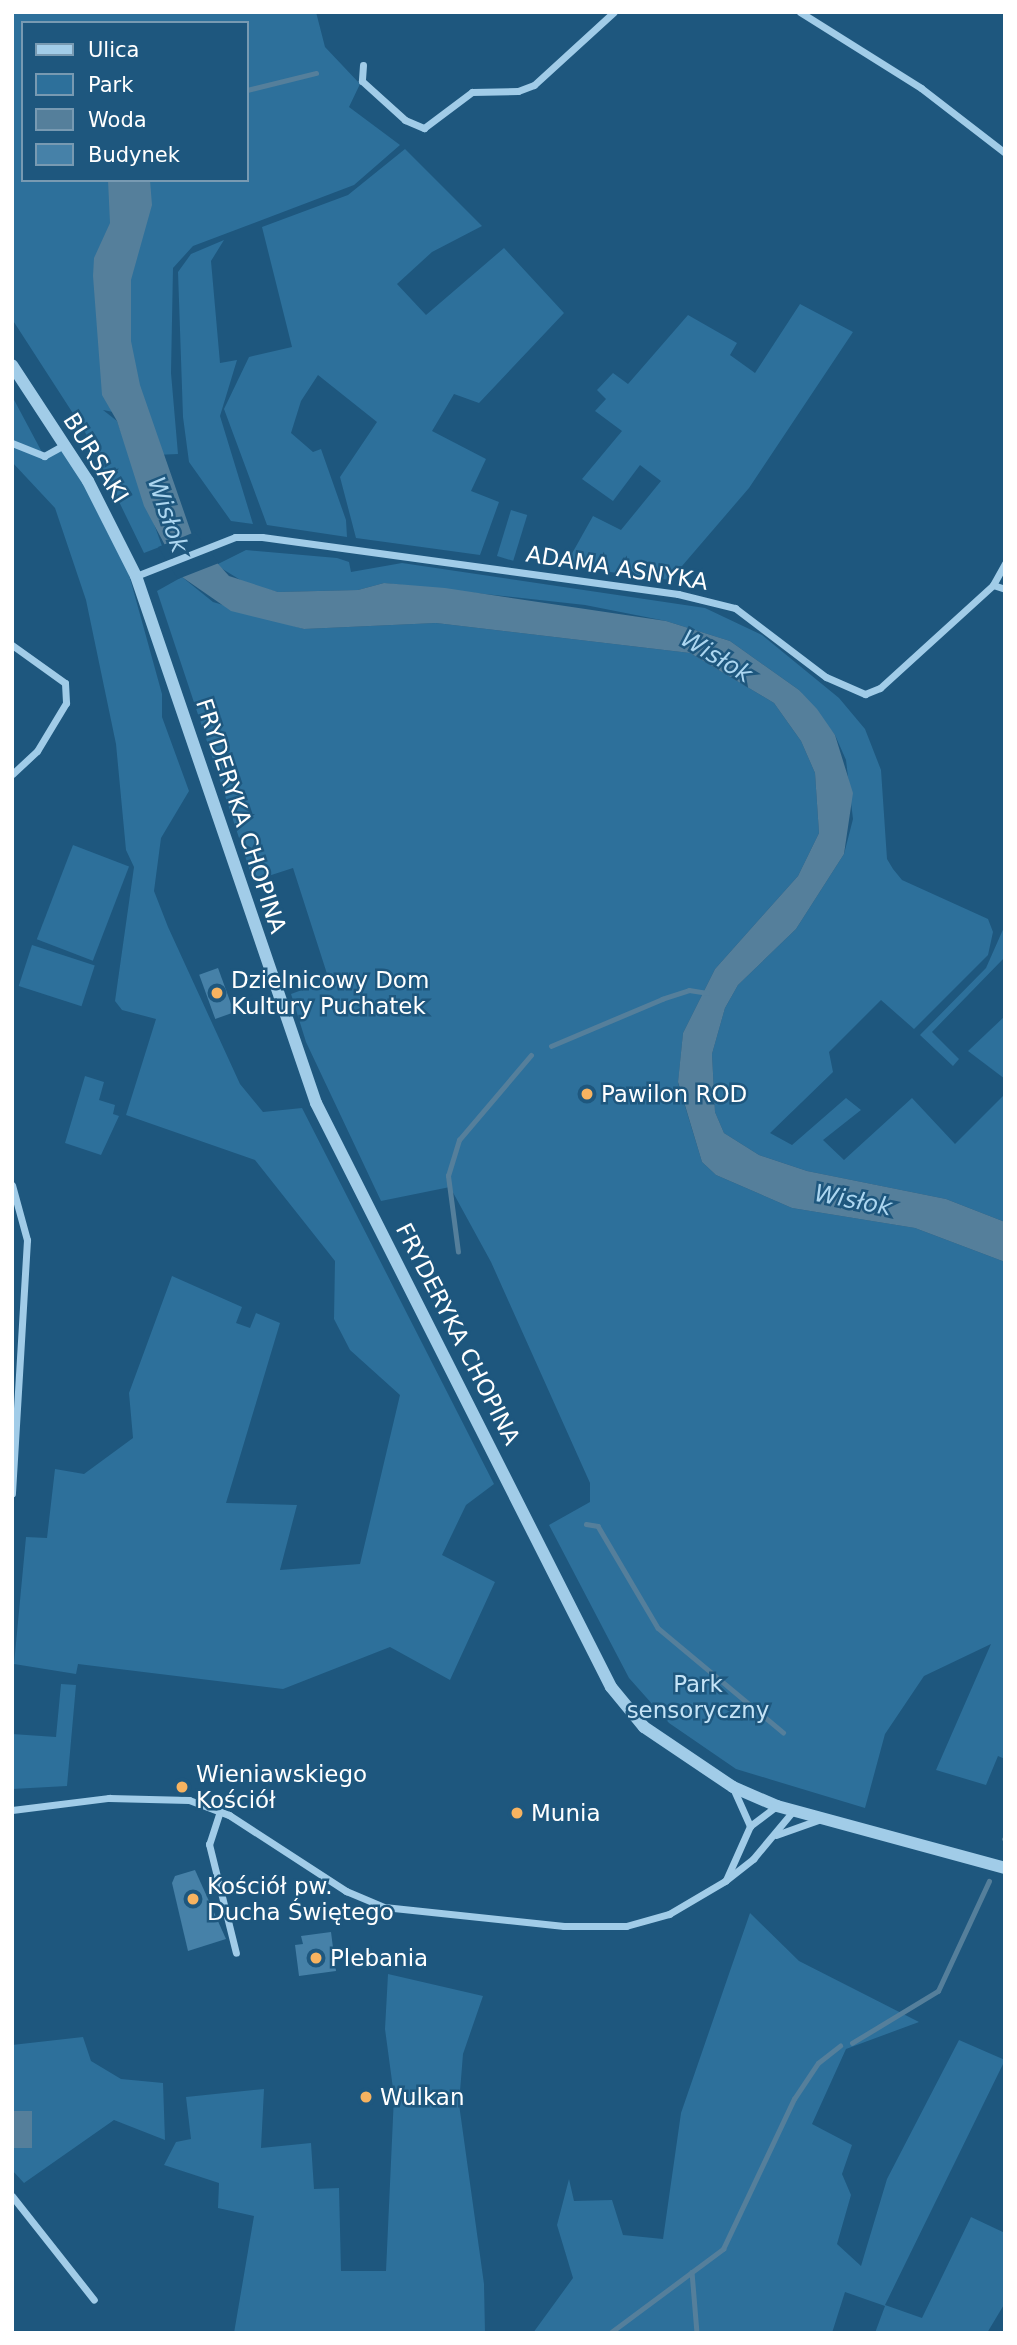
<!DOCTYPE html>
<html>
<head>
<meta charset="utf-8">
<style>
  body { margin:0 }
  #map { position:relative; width:1017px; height:2345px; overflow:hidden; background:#1e577e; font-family:"DejaVu Sans",sans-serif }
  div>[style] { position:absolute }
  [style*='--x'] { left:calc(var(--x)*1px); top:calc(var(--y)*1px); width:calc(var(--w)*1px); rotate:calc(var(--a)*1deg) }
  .green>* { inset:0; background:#2d709b; transform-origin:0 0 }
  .water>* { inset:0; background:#557f9b; transform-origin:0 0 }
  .pier>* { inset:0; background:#1e577e }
  .stream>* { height:4.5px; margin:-2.25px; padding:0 2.25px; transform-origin:2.25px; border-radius:2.25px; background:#557f9b }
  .building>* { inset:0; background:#4681a8; transform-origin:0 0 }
  .minor>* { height:7px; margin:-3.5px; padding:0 3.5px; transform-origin:3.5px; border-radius:3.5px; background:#a1cce8 }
  .tertiary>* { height:12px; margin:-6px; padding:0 6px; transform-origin:6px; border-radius:6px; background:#a1cce8 }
  .dots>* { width:19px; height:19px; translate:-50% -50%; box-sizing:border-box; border:4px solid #1e577e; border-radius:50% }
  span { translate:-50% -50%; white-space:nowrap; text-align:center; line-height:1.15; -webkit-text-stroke:5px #1e577e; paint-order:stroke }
  .street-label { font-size:23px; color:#fff }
  .poi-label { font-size:23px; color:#fff }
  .left { translate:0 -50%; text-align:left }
  .park-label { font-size:23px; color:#c5e3f6 }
  .water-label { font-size:24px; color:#acd6f0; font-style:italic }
  .frame { position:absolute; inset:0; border:14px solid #fff; pointer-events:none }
  .legend { position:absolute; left:21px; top:21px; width:228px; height:161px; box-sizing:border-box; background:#1e577e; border:2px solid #789ab2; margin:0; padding:9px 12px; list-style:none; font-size:21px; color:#fff }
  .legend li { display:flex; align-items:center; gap:14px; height:35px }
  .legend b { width:35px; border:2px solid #789ab2 }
</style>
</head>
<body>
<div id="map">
  <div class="green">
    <i style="clip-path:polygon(evenodd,12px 12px,316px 12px,325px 47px,360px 84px,349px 107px,400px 145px,354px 185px,193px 246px,173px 268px,171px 373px,178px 454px,155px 455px,144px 418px,103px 410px,117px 421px,162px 546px,144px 553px,85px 432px,12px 319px,12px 12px,23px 23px,247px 23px,247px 180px,23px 180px,23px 23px)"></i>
    <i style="clip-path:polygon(405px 149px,482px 226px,432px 252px,397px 284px,426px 315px,504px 248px,564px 313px,479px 403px,454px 394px,432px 431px,486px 459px,471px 491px,499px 502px,480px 555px,356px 538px,340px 477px,377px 422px,318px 375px,301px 401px,291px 433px,313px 452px,321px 449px,346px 520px,347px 537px,267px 525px,224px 409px,249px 357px,292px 347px,262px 227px,348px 195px)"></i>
    <i style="clip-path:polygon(224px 240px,211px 261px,220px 363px,237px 360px,220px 416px,253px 524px,231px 521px,189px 462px,183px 417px,178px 272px,191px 254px)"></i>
    <i style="clip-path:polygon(800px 304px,853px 332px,749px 488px,670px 580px,565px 566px,593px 516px,621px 530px,661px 481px,640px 465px,613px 501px,582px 479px,622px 431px,595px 411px,606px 399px,597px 390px,613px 373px,628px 384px,688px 315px,737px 343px,730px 355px,755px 373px)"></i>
    <i style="clip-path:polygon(12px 396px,44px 456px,64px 445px,128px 571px,162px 694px,162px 717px,189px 791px,161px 838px,154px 891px,168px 927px,240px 1084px,263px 1112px,302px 1108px,494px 1484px,466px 1505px,442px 1555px,495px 1582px,450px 1680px,390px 1647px,283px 1689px,78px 1664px,76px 1674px,14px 1664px,26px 1537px,47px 1538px,55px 1469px,84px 1474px,133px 1438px,129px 1393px,172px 1276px,242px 1307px,236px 1323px,250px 1328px,256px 1313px,280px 1323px,226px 1503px,297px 1505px,280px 1570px,360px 1564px,400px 1395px,350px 1350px,334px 1319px,335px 1261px,255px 1160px,126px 1115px,156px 1019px,122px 1010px,115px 1001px,134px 867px,126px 850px,116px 744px,86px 600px,55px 508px,12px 462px)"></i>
    <i style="left:511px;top:510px;width:17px;height:48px;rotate:17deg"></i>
    <i style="clip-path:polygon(246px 550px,337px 558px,349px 562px,351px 572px,402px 563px,705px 608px,762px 635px,839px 698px,865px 729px,881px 770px,887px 859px,893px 869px,902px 880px,988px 919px,993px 932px,988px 955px,914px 1029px,881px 1000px,829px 1052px,833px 1072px,770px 1133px,792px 1145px,846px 1098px,861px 1110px,823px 1140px,844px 1160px,912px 1098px,955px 1144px,1005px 1094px,1005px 1222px,946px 1199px,807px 1171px,759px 1155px,724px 1133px,715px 1112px,712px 1054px,725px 1008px,738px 985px,796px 929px,844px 854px,853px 819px,846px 760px,835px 735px,799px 690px,730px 641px,666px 621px,585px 605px,384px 583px,358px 590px,278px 592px,247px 584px,216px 565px)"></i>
    <i style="clip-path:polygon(182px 577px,213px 602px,304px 629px,436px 623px,690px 653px,774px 703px,801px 741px,815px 773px,819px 833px,798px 876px,715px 969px,683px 1033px,678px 1083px,702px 1162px,716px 1175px,792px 1208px,915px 1228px,1005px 1262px,1005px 1759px,998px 1756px,986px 1785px,936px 1770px,991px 1644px,924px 1676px,885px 1734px,865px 1808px,736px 1769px,669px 1723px,629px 1678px,549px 1525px,590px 1502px,590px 1483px,491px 1262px,450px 1187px,381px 1201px,306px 1042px,291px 994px,329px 980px,293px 868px,256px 880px,251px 874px,157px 591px)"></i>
    <i style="left:73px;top:845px;width:60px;height:101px;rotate:21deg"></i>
    <i style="clip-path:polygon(1005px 925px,1005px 957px,932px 1032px,959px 1059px,953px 1066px,920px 1035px,986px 968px)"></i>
    <i style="left:32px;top:945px;width:66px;height:43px;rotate:18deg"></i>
    <i style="clip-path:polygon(1005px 1016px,1005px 1079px,968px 1051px)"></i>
    <i style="clip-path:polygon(85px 1076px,104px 1082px,99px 1100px,115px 1105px,113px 1114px,119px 1116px,101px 1155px,65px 1143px)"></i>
    <i style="clip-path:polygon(61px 1684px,76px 1685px,67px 1786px,12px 1789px,12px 1734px,56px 1737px)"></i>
    <i style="clip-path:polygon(750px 1913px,799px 1961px,919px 2022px,846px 2049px,812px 2124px,852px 2145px,842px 2174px,851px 2195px,837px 2244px,861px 2266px,887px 2179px,959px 2040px,1005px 2060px,885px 2305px,922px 2318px,971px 2217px,1005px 2233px,1005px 2303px,987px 2333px,875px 2333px,885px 2306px,845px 2292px,832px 2333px,533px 2333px,573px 2278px,557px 2225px,569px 2179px,574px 2201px,612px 2200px,623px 2235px,663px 2239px,681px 2113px)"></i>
    <i style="clip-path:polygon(388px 1974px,483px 1996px,463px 2054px,459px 2104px,484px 2284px,485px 2333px,234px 2333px,254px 2216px,218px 2208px,219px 2183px,164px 2165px,176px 2142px,191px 2139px,186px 2097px,264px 2089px,261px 2148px,311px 2143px,314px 2189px,339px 2188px,341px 2271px,386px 2271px,394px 2096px,385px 2029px)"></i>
    <i style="clip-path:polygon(83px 2037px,91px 2061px,121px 2079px,163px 2083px,165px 2140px,114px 2120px,24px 2183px,12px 2170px,12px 2148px,31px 2148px,32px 2111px,12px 2111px,12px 2045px)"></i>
  </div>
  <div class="water">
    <i style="clip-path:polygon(108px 180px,150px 180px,152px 205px,131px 280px,131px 341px,140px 385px,192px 535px,229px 576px,278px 592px,358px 590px,384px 583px,445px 588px,666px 621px,730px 641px,799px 690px,817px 709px,835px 735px,853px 793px,844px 854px,796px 929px,738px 985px,725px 1008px,712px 1054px,715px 1112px,724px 1133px,759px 1155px,807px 1171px,946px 1199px,1005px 1222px,1005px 1262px,915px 1228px,792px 1208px,716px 1175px,702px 1162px,678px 1082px,683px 1033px,715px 969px,798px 876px,819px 833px,815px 773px,801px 741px,774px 703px,690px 653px,436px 623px,304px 629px,231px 611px,182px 577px,144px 506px,117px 421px,102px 395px,93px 276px,94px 258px,110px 223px)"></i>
    <i style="left:12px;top:2111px;width:20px;height:37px"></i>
  </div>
  <div class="pier">
    <i style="clip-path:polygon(195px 532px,219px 563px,178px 579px,158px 547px)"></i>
  </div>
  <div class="stream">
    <i style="--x:247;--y:90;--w:71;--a:-13.8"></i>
    <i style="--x:551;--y:1046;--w:121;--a:-22.9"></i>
    <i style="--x:662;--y:999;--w:28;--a:-18"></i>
    <i style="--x:689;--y:990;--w:18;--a:9"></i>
    <i style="--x:458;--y:1252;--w:77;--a:-97.5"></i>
    <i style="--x:448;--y:1176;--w:38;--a:-73"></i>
    <i style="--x:459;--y:1140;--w:111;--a:-49.7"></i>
    <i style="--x:586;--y:1524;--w:12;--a:9"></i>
    <i style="--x:598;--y:1526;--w:118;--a:59.5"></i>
    <i style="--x:658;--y:1628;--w:163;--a:39.8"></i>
    <i style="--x:1004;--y:1839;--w:1;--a:-45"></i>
    <i style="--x:852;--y:2043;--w:100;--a:-31.2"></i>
    <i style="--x:938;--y:1991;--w:121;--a:-65.1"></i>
    <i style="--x:692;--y:2272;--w:61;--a:85.3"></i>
    <i style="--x:610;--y:2333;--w:141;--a:-36.6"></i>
    <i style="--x:723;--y:2249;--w:166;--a:-64.7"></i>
    <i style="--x:794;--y:2099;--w:43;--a:-56.3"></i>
    <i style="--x:818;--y:2063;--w:28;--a:-38"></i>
  </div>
  <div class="building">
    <i style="left:218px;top:968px;width:47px;height:20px;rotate:70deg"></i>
    <i style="clip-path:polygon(195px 1870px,226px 1939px,188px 1951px,172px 1883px,175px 1876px)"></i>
    <i style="clip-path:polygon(331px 1932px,336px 1971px,299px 1976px,295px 1945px,303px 1944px,301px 1936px)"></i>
  </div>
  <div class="minor">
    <i style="--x:800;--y:12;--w:143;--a:32.1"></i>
    <i style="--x:921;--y:88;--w:106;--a:37.7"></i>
    <i style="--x:363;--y:65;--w:16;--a:94"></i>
    <i style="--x:362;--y:81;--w:58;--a:42.2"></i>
    <i style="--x:405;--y:120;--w:21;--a:23"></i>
    <i style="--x:424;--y:128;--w:60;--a:-36.9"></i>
    <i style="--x:472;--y:92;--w:46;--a:-1.2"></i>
    <i style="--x:518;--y:91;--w:17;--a:-21"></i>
    <i style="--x:534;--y:85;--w:108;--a:-42.4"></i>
    <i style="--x:12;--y:443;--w:35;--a:22"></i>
    <i style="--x:44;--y:456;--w:23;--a:-29"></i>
    <i style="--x:136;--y:576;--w:106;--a:-21.5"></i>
    <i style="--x:235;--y:537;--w:27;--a:0"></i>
    <i style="--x:262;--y:537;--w:420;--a:7.8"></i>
    <i style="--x:678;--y:594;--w:59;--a:13.8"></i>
    <i style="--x:735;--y:608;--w:114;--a:37.2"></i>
    <i style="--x:826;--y:677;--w:43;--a:23.6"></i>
    <i style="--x:865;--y:694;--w:16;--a:-22"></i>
    <i style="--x:880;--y:688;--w:153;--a:-42.3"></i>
    <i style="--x:993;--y:585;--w:25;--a:-61"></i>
    <i style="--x:993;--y:585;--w:13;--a:18"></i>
    <i style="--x:12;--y:645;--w:65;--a:35.6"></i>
    <i style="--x:65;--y:683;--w:20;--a:87"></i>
    <i style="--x:66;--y:703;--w:56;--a:121.1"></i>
    <i style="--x:37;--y:751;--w:34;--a:137"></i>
    <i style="--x:12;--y:1185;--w:57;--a:74.7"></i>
    <i style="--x:27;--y:1240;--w:254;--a:93.4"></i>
    <i style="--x:733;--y:1788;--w:42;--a:65.9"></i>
    <i style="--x:12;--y:1810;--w:98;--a:-7.1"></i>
    <i style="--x:109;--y:1798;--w:80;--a:1.4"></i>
    <i style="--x:189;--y:1800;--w:43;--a:20.6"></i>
    <i style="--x:229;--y:1815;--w:140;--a:33"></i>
    <i style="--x:346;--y:1891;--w:41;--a:22.8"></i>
    <i style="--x:384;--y:1907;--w:181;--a:6"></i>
    <i style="--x:564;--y:1926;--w:62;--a:0"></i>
    <i style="--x:626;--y:1926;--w:45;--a:-15.6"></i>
    <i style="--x:669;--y:1914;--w:65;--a:-30.5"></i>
    <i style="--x:725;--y:1881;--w:36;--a:-38"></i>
    <i style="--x:753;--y:1859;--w:62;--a:-50.2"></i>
    <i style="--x:220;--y:1811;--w:35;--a:108"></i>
    <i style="--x:209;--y:1844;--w:112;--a:76.1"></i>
    <i style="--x:776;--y:1835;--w:45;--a:-19.7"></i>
    <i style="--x:726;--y:1880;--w:59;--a:-66"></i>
    <i style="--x:750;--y:1826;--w:34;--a:-37"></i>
    <i style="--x:12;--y:2196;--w:132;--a:51.7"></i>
  </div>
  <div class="tertiary">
    <i style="--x:12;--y:365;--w:139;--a:56.8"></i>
    <i style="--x:88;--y:481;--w:106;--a:63.2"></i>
    <i style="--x:136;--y:576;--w:557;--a:71.14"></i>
    <i style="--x:316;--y:1103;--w:654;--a:63.2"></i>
    <i style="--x:611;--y:1687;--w:52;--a:50.5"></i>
    <i style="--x:644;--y:1727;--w:107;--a:34"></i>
    <i style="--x:733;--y:1787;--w:48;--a:23.4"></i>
    <i style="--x:777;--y:1806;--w:236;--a:15.2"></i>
  </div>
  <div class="dots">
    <i style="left:217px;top:993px;background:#f7b360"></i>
    <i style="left:587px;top:1094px;background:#f7b360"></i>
    <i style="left:182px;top:1787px;background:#f7b360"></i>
    <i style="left:517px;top:1813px;background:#f7b360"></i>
    <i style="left:193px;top:1899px;background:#f7b360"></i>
    <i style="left:316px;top:1958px;background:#f7b360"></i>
    <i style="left:366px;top:2097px;background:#f7b360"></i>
  </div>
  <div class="street-label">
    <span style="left:96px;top:458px;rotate:58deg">BURSAKI</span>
    <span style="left:617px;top:568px;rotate:9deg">ADAMA ASNYKA</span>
    <span style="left:241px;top:816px;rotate:72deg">FRYDERYKA CHOPINA</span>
    <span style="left:458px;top:1334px;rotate:63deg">FRYDERYKA CHOPINA</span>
  </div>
  <div class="poi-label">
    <span class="left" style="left:231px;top:993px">Dzielnicowy Dom<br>Kultury Puchatek</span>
    <span class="left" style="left:601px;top:1094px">Pawilon ROD</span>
    <span class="left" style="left:196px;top:1787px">Wieniawskiego<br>Kościół</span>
    <span class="left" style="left:531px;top:1813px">Munia</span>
    <span class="left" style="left:207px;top:1899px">Kościół pw.<br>Ducha Świętego</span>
    <span class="left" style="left:330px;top:1958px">Plebania</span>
    <span class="left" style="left:380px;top:2097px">Wulkan</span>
  </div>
  <div class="park-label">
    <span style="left:698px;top:1697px">Park<br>sensoryczny</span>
  </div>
  <div class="water-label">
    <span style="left:167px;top:515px;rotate:71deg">Wisłok</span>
    <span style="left:716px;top:657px;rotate:31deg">Wisłok</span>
    <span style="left:853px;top:1201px;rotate:11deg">Wisłok</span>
  </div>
  <div class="frame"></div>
  <ul class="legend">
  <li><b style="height:9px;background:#a1cce8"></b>Ulica</li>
  <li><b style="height:19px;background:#2d709b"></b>Park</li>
  <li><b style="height:19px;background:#557f9b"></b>Woda</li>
  <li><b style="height:19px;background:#4681a8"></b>Budynek</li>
  </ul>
</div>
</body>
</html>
